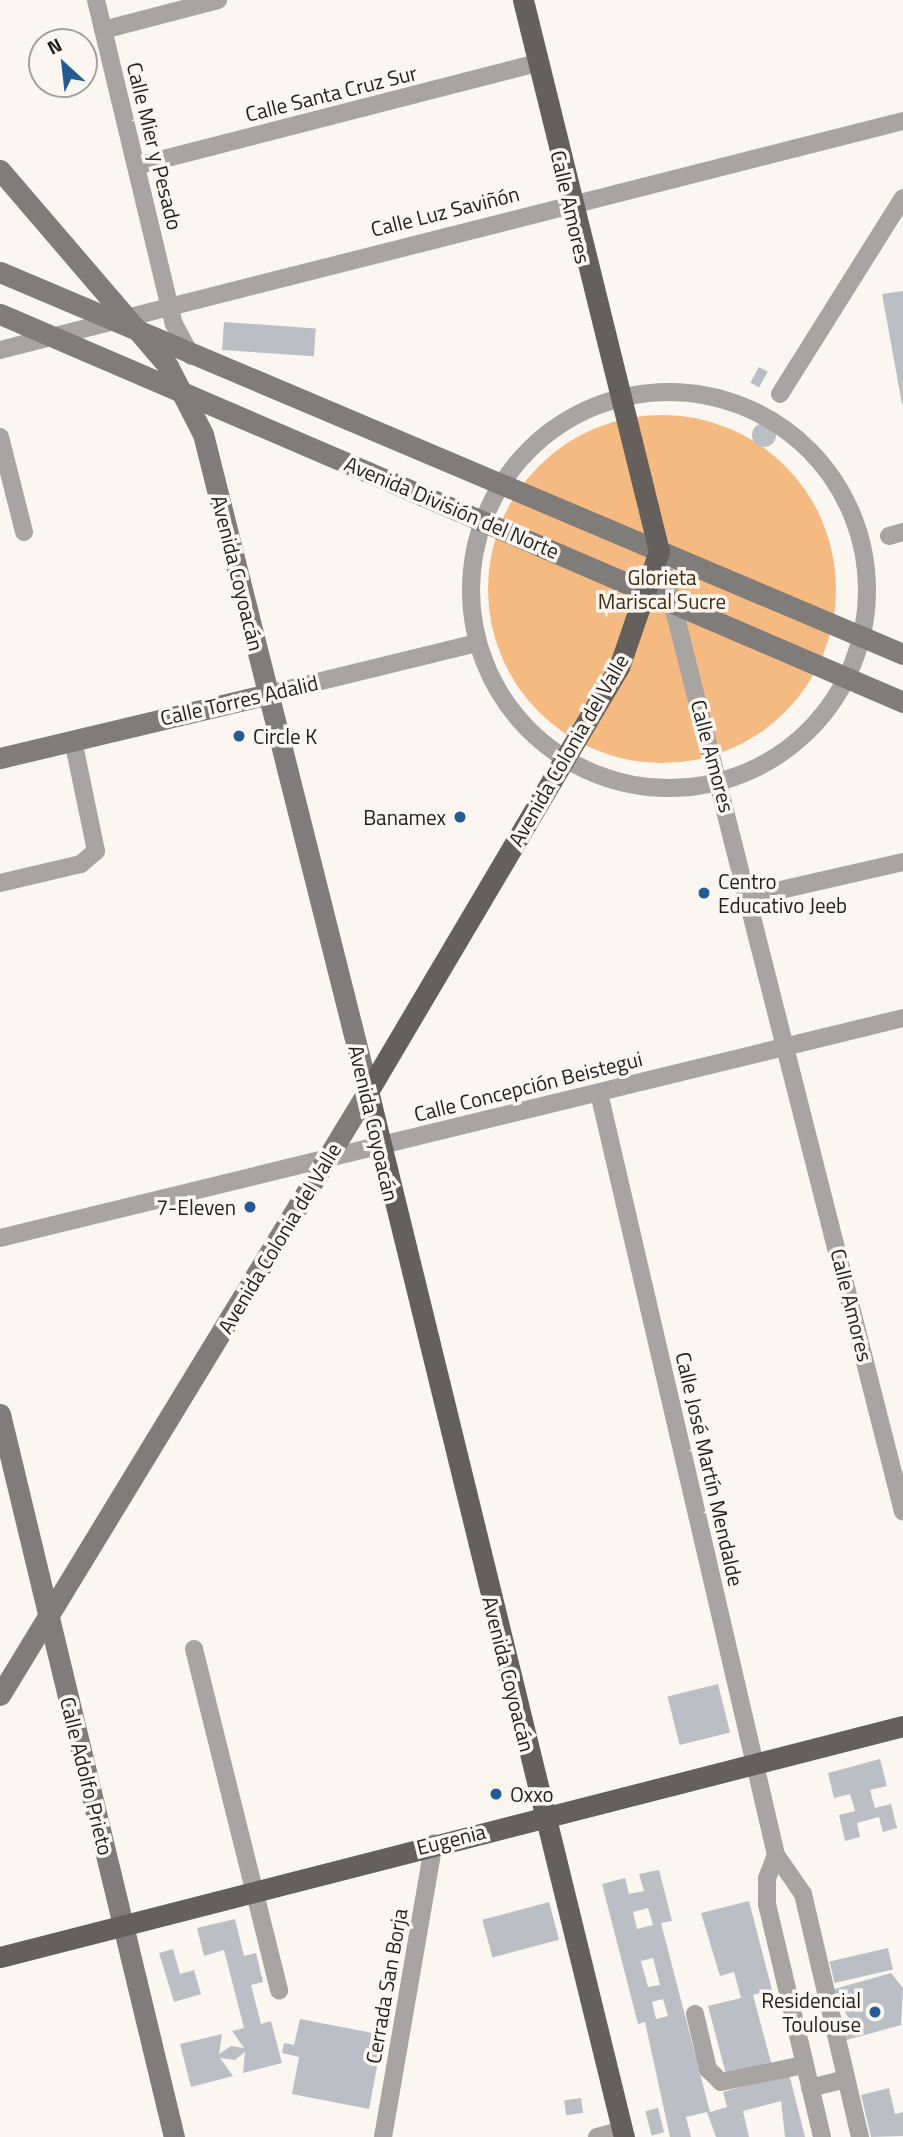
<!DOCTYPE html>
<html>
<head>
<meta charset="utf-8">
<style>
  body { margin:0 }
  #map { position:relative; width:903px; height:2137px; overflow:hidden; background:#fcf6f0; font-family:"Titillium Web",sans-serif }
  div>[style] { position:absolute }
  [style*='--x'] { left:calc(var(--x)*1px); top:calc(var(--y)*1px); width:calc(var(--w)*1px); rotate:calc(var(--a)*1deg) }
  .green>* { inset:0; background:#f4ba81 }
  .round { border-radius:50% }
  .building>* { inset:0; background:#babfc5; transform-origin:0 0 }
  .street>* { height:18px; margin:-9px; padding:0 9px; transform-origin:9px; border-radius:9px; background:#a7a4a1 }
  .street>.ring { margin:-9px; padding:0; box-sizing:content-box; background:none; border:18px solid #a7a4a1; border-radius:50% }
  .secondary>* { height:21px; margin:-10.5px; padding:0 10.5px; transform-origin:10.5px; border-radius:10.5px; background:#807c79 }
  .primary>* { height:21px; margin:-10.5px; padding:0 10.5px; transform-origin:10.5px; border-radius:10.5px; background:#65605c }
  .dots>* { width:19px; height:19px; translate:-50% -50%; box-sizing:border-box; border:4px solid #fcf6f0; border-radius:50% }
  span { translate:-50% -50%; white-space:nowrap; text-align:center; line-height:1.15; -webkit-text-stroke:7px #fcf6f0; paint-order:stroke }
  .street-label { font-size:21px; color:#211f1d }
  .park-label { font-size:21px; color:#432b11 }
  .poi-label { font-size:21px; color:#211f1d }
  .left { translate:0 -50%; text-align:left }
  .right { translate:-100% -50%; text-align:right }
  .north { position:absolute; left:28px; top:28px; width:70px; height:70px; box-sizing:border-box; background:#fcf6f0; border:2px solid #a4a09c; border-radius:50%; rotate:333deg; font-size:19px; font-weight:700; line-height:28px; text-align:center; color:#211f1d }
  .north::after { content:''; display:block; margin:auto; width:24px; height:32px; background:#245b93; clip-path:polygon(50% 0,100% 100%,50% 72%,0 100%) }
</style>
</head>
<body>
<div id="map">
  <div class="green">
    <i class="round" style="left:488px;top:415px;width:348px;height:348px"></i>
  </div>
  <div class="building">
    <i style="clip-path:polygon(903px 291px,903px 404px,902px 404px,882px 294px)"></i>
    <i style="left:224px;top:322px;width:92px;height:28px;rotate:4deg"></i>
    <i style="left:759px;top:367px;width:10px;height:18px;rotate:29deg"></i>
    <i class="round" style="left:752px;top:423px;width:24px;height:24px"></i>
    <i style="left:718px;top:1684px;width:50px;height:52px;rotate:76deg"></i>
    <i style="clip-path:polygon(880px 1759px,887px 1786px,870px 1790px,875px 1808px,891px 1804px,897px 1828px,883px 1832px,879px 1817px,857px 1823px,860px 1837px,845px 1841px,839px 1815px,855px 1811px,850px 1794px,834px 1798px,828px 1773px)"></i>
    <i style="clip-path:polygon(evenodd,659px 1870px,672px 1921px,661px 1923px,710px 2112px,727px 2107px,723px 2092px,789px 2074px,805px 2137px,785px 2137px,781px 2101px,743px 2111px,749px 2137px,716px 2137px,707px 2112px,686px 2117px,691px 2137px,670px 2137px,645px 2022px,638px 2024px,602px 1884px,625px 1878px,629px 1894px,644px 1891px,639px 1874px,659px 1870px,648px 1908px,653px 1925px,637px 1929px,633px 1912px,648px 1908px,659px 1870px,653px 1958px,660px 1985px,648px 1987px,641px 1961px,653px 1958px,659px 1870px,663px 1999px,668px 2016px,656px 2019px,652px 2002px,663px 1999px)"></i>
    <i style="clip-path:polygon(749px 1901px,772px 1990px,753px 1995px,772px 2066px,727px 2078px,708px 2006px,741px 1998px,734px 1972px,720px 1976px,701px 1913px)"></i>
    <i style="left:549px;top:1902px;width:39px;height:69px;rotate:75deg"></i>
    <i style="clip-path:polygon(235px 1919px,244px 1956px,256px 1953px,263px 1982px,251px 1985px,261px 2024px,271px 2021px,282px 2063px,243px 2073px,245px 2052px,235px 2060px,220px 2058px,233px 2076px,191px 2087px,180px 2044px,222px 2034px,219px 2054px,231px 2046px,244px 2048px,232px 2031px,244px 2028px,224px 1950px,204px 1956px,197px 1928px)"></i>
    <i style="left:888px;top:1948px;width:22px;height:60px;rotate:77deg"></i>
    <i style="clip-path:polygon(173px 1949px,180px 1974px,194px 1970px,201px 1994px,174px 2002px,159px 1953px)"></i>
    <i style="clip-path:polygon(891px 1973px,903px 1988px,901px 2025px,843px 2041px,840px 2028px,848px 2017px,831px 1990px)"></i>
    <i style="clip-path:polygon(300px 2019px,383px 2035px,369px 2109px,292px 2094px,299px 2057px,282px 2053px,284px 2043px,294px 2045px)"></i>
    <i style="clip-path:polygon(889px 2088px,895px 2114px,903px 2112px,903px 2136px,871px 2137px,861px 2095px)"></i>
    <i style="left:581px;top:2098px;width:15px;height:17px;rotate:82deg"></i>
    <i style="left:658px;top:2108px;width:25px;height:13px;rotate:76deg"></i>
  </div>
  <div class="street">
    <i style="--x:96;--y:0;--w:333;--a:76.5"></i>
    <i style="--x:174;--y:324;--w:36;--a:62"></i>
    <i style="--x:103;--y:30;--w:119;--a:-14.6"></i>
    <i style="--x:136;--y:166;--w:415;--a:-14.4"></i>
    <i style="--x:0;--y:350;--w:932;--a:-14.23"></i>
    <i class="ring" style="left:471px;top:392px;width:378px;height:378px"></i>
    <i style="--x:780;--y:394;--w:231;--a:-57.9"></i>
    <i style="--x:0;--y:437;--w:98;--a:75.8"></i>
    <i style="--x:889;--y:536;--w:15;--a:-16"></i>
    <i style="--x:659;--y:551;--w:991;--a:75.75"></i>
    <i style="--x:268;--y:694;--w:215;--a:-13.7"></i>
    <i style="--x:0;--y:883;--w:83;--a:-13.2"></i>
    <i style="--x:81;--y:864;--w:20;--a:-41"></i>
    <i style="--x:96;--y:851;--w:113;--a:-101.7"></i>
    <i style="--x:750;--y:897;--w:157;--a:-12.9"></i>
    <i style="--x:599;--y:1093;--w:782;--a:76.92"></i>
    <i style="--x:776;--y:1855;--w:47;--a:55.3"></i>
    <i style="--x:803;--y:1894;--w:250;--a:76.8"></i>
    <i style="--x:0;--y:1238;--w:929;--a:-13.69"></i>
    <i style="--x:194;--y:1649;--w:352;--a:76"></i>
    <i style="--x:776;--y:1855;--w:25;--a:111"></i>
    <i style="--x:767;--y:1878;--w:26;--a:90"></i>
    <i style="--x:767;--y:1904;--w:239;--a:76.7"></i>
    <i style="--x:695;--y:2014;--w:57;--a:76.7"></i>
    <i style="--x:708;--y:2069;--w:18;--a:45"></i>
    <i style="--x:721;--y:2082;--w:85;--a:-11.6"></i>
    <i style="--x:810;--y:2088;--w:37;--a:-14"></i>
    <i style="--x:383;--y:2137;--w:298;--a:-80.2"></i>
    <i style="--x:597;--y:2137;--w:27;--a:-15"></i>
  </div>
  <div class="secondary">
    <i style="--x:0;--y:170;--w:258;--a:49.4"></i>
    <i style="--x:168;--y:366;--w:76;--a:62.8"></i>
    <i style="--x:203;--y:434;--w:677;--a:75.9"></i>
    <i style="--x:368;--y:1091;--w:707;--a:121.35"></i>
    <i style="--x:0;--y:272;--w:980;--a:22.93"></i>
    <i style="--x:0;--y:314;--w:983;--a:23.25"></i>
    <i style="--x:0;--y:758;--w:276;--a:-13.4"></i>
    <i style="--x:0;--y:1414;--w:744;--a:76.47"></i>
  </div>
  <div class="primary">
    <i style="--x:523;--y:0;--w:568;--a:76.14"></i>
    <i style="--x:659;--y:551;--w:123;--a:109"></i>
    <i style="--x:619;--y:667;--w:493;--a:120.6"></i>
    <i style="--x:368;--y:1091;--w:1077;--a:76.25"></i>
    <i style="--x:0;--y:1957;--w:932;--a:-14.35"></i>
  </div>
  <div class="dots">
    <i style="left:239px;top:736px;background:#245b93"></i>
    <i style="left:460px;top:817px;background:#245b93"></i>
    <i style="left:704px;top:893px;background:#245b93"></i>
    <i style="left:250px;top:1207px;background:#245b93"></i>
    <i style="left:496px;top:1794px;background:#245b93"></i>
    <i style="left:875px;top:2012px;background:#245b93"></i>
  </div>
  <div class="street-label">
    <span style="left:331px;top:93px;rotate:-14deg">Calle Santa Cruz Sur</span>
    <span style="left:155px;top:146px;rotate:76deg">Calle Mier y Pesado</span>
    <span style="left:571px;top:207px;rotate:77deg">Calle Amores</span>
    <span style="left:445px;top:211px;rotate:-14deg">Calle Luz Saviñón</span>
    <span style="left:452px;top:507px;rotate:23deg">Avenida División del Norte</span>
    <span style="left:238px;top:573px;rotate:76deg">Avenida Coyoacán</span>
    <span style="left:239px;top:700px;rotate:-13deg">Calle Torres Adalid</span>
    <span style="left:568px;top:750px;rotate:-60deg">Avenida Colonia del Valle</span>
    <span style="left:713px;top:756px;rotate:75deg">Calle Amores</span>
    <span style="left:528px;top:1086px;rotate:-14deg">Calle Concepción Beistegui</span>
    <span style="left:374px;top:1123px;rotate:77deg">Avenida Coyoacán</span>
    <span style="left:279px;top:1238px;rotate:-59deg">Avenida Colonia del Valle</span>
    <span style="left:852px;top:1305px;rotate:76deg">Calle Amores</span>
    <span style="left:710px;top:1469px;rotate:77deg">Calle José Martín Mendalde</span>
    <span style="left:509px;top:1674px;rotate:76deg">Avenida Coyoacán</span>
    <span style="left:87px;top:1776px;rotate:76deg">Calle Adolfo Prieto</span>
    <span style="left:451px;top:1839px;rotate:-14deg">Eugenia</span>
    <span style="left:386px;top:1986px;rotate:-80deg">Cerrada San Borja</span>
  </div>
  <div class="park-label">
    <span style="left:662px;top:589px">Glorieta<br>Mariscal Sucre</span>
  </div>
  <div class="poi-label">
    <span class="left" style="left:253px;top:736px">Circle K</span>
    <span class="right" style="left:446px;top:817px">Banamex</span>
    <span class="left" style="left:718px;top:893px">Centro<br>Educativo Jeeb</span>
    <span class="right" style="left:236px;top:1207px">7-Eleven</span>
    <span class="left" style="left:510px;top:1794px">Oxxo</span>
    <span class="right" style="left:861px;top:2012px">Residencial<br>Toulouse</span>
  </div>
  <div class="north">N</div>
</div>
</body>
</html>
